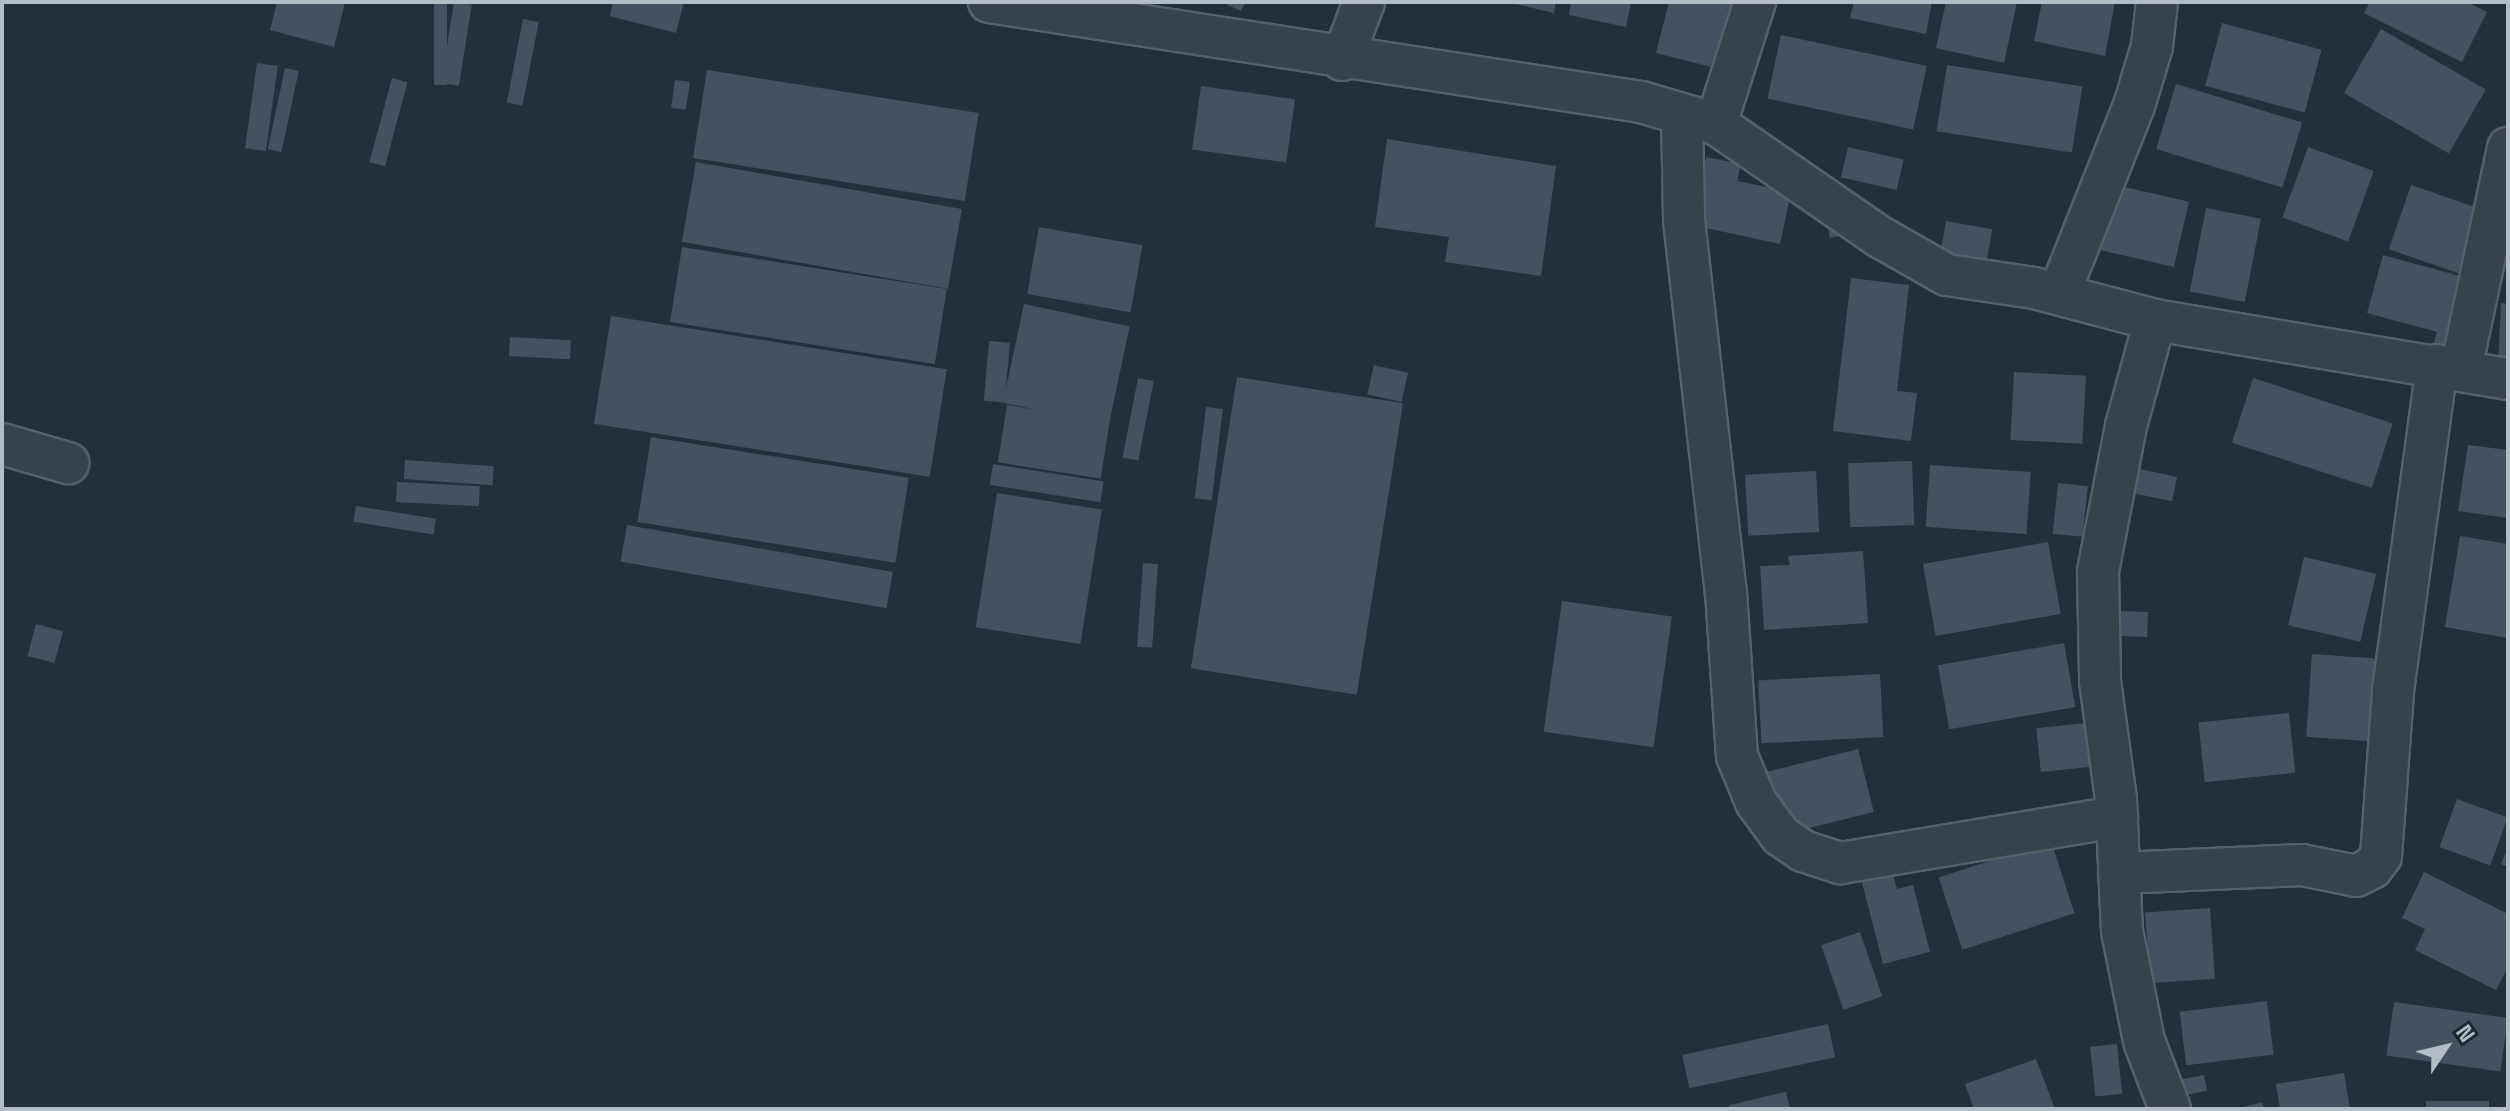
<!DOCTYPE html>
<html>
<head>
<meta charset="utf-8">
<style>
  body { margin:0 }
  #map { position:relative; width:2510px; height:1111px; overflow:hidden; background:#242f3e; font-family:"Space Grotesk",sans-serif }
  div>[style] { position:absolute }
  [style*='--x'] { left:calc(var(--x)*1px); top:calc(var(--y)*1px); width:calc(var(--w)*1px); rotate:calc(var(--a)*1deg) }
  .building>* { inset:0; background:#455162; transform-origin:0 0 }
  .roads { filter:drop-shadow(2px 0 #565f6c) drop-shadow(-2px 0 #565f6c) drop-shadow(0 2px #565f6c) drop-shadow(0 -2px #565f6c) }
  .street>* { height:40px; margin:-20px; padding:0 20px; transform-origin:20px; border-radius:20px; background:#38414e }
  span { translate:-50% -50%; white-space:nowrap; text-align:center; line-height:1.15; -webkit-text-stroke:8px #1d2633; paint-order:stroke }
  .frame { position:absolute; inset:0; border:4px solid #b4bcc9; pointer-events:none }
  .north { position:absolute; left:2406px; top:1007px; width:80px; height:80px; -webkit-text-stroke:6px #1d2633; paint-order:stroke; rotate:55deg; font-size:22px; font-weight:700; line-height:32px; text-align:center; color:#b4bcc9 }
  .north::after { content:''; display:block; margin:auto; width:28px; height:36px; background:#b4bcc9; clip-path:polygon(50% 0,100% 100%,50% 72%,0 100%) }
</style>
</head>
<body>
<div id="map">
  <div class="building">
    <i style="clip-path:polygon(277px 2px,345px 2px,334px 47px,270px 30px)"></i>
    <i style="left:434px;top:2px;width:13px;height:83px"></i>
    <i style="left:454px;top:2px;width:18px;height:82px;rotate:9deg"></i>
    <i style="clip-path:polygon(613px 2px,684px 2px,676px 33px,610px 16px)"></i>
    <i style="clip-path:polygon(1221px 2px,1245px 2px,1241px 11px)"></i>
    <i style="clip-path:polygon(1507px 2px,1556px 2px,1554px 13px)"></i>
    <i style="clip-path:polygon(1571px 2px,1631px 2px,1626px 27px,1569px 15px)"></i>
    <i style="clip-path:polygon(1669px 2px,1740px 2px,1723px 70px,1656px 53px)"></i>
    <i style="clip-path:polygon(1854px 2px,1932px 2px,1926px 34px,1850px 18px)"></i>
    <i style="clip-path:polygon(1946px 2px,2017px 2px,2004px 63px,1936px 48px)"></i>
    <i style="clip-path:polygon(2042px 2px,2115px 2px,2105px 56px,2034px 41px)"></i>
    <i style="clip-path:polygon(2370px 2px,2467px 2px,2487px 12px,2462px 62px,2364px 13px)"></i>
    <i style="left:523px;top:19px;width:16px;height:85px;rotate:11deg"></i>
    <i style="left:2222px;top:23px;width:103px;height:65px;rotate:15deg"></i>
    <i style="left:2381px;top:29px;width:121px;height:74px;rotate:30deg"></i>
    <i style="left:1781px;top:35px;width:149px;height:65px;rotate:12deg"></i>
    <i style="left:257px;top:63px;width:21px;height:86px;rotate:8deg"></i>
    <i style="left:1947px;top:65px;width:137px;height:67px;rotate:9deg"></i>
    <i style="left:285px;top:68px;width:14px;height:83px;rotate:12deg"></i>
    <i style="left:707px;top:70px;width:275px;height:89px;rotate:9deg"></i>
    <i style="left:392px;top:78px;width:16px;height:87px;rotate:15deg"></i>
    <i style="left:675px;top:80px;width:15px;height:28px;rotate:8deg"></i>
    <i style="left:2176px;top:84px;width:132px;height:68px;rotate:17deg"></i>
    <i style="left:1201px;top:86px;width:95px;height:64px;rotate:8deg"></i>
    <i style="clip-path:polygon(1387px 139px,1556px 166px,1541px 276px,1445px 262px,1449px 237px,1375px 227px)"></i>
    <i style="left:1848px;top:147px;width:57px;height:31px;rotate:13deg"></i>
    <i style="left:2308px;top:147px;width:70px;height:75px;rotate:20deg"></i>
    <i style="clip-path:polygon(1706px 157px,1741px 164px,1737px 181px,1791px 192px,1780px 244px,1692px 225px)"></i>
    <i style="left:696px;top:162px;width:270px;height:81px;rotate:10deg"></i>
    <i style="left:2112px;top:184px;width:79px;height:67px;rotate:13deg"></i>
    <i style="left:2411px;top:185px;width:73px;height:68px;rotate:19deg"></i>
    <i style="left:2206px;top:208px;width:56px;height:85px;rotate:11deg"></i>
    <i style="clip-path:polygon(1826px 215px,1846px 235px,1830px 238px)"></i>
    <i style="left:1946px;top:221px;width:47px;height:36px;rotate:10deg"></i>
    <i style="left:1039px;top:227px;width:105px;height:68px;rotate:10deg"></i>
    <i style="left:682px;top:247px;width:268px;height:76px;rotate:9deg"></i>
    <i style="clip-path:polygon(2383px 255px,2474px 280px,2453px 359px,2431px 353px,2437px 332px,2367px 313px)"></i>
    <i style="clip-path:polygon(1851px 278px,1909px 285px,1897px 391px,1917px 393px,1911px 441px,1833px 431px)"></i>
    <i style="clip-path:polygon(2501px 303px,2508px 304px,2508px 367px,2498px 366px)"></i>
    <i style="left:1024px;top:304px;width:108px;height:101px;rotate:12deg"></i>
    <i style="left:611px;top:316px;width:340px;height:109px;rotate:9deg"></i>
    <i style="left:510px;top:337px;width:61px;height:19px;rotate:3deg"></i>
    <i style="left:989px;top:341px;width:21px;height:60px;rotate:5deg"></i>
    <i style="left:1374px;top:365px;width:35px;height:30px;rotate:13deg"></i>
    <i style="left:2014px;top:372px;width:72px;height:68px;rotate:3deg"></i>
    <i style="left:1237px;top:377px;width:168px;height:295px;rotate:9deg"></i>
    <i style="left:1138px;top:378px;width:16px;height:81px;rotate:11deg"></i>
    <i style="left:2253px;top:378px;width:147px;height:68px;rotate:18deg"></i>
    <i style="left:1007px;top:405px;width:104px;height:58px;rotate:9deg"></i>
    <i style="left:1206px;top:407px;width:17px;height:92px;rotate:7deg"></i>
    <i style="left:651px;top:437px;width:261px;height:86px;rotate:9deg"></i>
    <i style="clip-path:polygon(2468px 445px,2508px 450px,2508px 518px,2458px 511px)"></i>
    <i style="left:405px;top:460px;width:89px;height:19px;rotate:4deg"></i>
    <i style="left:1912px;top:461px;width:64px;height:64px;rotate:88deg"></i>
    <i style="left:993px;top:464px;width:112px;height:21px;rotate:9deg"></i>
    <i style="left:1930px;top:465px;width:101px;height:62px;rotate:4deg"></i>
    <i style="left:2140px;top:469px;width:38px;height:25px;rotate:12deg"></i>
    <i style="left:1816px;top:471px;width:61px;height:71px;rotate:87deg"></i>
    <i style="left:397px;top:482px;width:83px;height:20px;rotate:3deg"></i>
    <i style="left:2058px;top:483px;width:30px;height:51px;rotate:6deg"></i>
    <i style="left:997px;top:493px;width:106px;height:136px;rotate:9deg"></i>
    <i style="left:356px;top:506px;width:81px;height:16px;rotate:9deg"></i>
    <i style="left:627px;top:525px;width:270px;height:37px;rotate:10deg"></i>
    <i style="clip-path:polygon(2460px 536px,2508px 544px,2508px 638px,2445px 627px)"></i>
    <i style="left:2048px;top:542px;width:73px;height:127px;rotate:80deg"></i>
    <i style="clip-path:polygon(1863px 551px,1868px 623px,1764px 630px,1760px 566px,1790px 565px,1788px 556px)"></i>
    <i style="left:2304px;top:557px;width:74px;height:70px;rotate:13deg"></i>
    <i style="left:1143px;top:563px;width:15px;height:84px;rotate:4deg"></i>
    <i style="left:1562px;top:601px;width:111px;height:132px;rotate:8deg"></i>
    <i style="left:2120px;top:611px;width:28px;height:25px;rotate:2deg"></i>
    <i style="left:36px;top:624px;width:28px;height:33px;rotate:15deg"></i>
    <i style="left:2064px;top:643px;width:65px;height:128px;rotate:80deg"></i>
    <i style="left:2312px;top:654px;width:67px;height:83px;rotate:4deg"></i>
    <i style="left:1880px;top:674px;width:63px;height:122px;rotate:87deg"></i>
    <i style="left:2289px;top:713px;width:60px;height:91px;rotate:84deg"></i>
    <i style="left:2087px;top:723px;width:44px;height:51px;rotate:84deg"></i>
    <i style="left:1858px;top:749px;width:65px;height:95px;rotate:76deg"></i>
    <i style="left:2457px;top:799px;width:54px;height:51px;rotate:20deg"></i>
    <i style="left:2051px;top:841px;width:76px;height:118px;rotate:72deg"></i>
    <i style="clip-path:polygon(2508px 848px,2508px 867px,2501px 864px)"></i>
    <i style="clip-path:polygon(1891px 867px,1897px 889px,1913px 885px,1930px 952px,1883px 964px,1860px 875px)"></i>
    <i style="clip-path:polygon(2424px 872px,2508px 914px,2508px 967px,2496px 990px,2415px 950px,2425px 929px,2402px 918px)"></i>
    <i style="left:2210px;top:908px;width:71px;height:65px;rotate:86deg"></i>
    <i style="left:1860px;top:932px;width:68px;height:41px;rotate:71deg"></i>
    <i style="left:2267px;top:1001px;width:54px;height:88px;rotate:83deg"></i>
    <i style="left:2394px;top:1002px;width:115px;height:54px;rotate:8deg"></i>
    <i style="left:1828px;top:1024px;width:34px;height:149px;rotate:78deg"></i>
    <i style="left:2117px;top:1044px;width:50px;height:27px;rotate:84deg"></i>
    <i style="clip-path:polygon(2036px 1059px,2055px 1109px,1974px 1109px,1965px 1084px)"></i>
    <i style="clip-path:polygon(2344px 1073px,2350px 1109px,2280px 1109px,2276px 1084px)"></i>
    <i style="left:2204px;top:1075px;width:16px;height:30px;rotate:79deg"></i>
    <i style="clip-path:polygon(1786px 1092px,1790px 1109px,1730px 1109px,1729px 1105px)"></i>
    <i style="left:2489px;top:1101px;width:8px;height:63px;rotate:90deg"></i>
    <i style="clip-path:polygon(2262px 1102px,2264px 1109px,2240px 1109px,2240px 1108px)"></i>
  </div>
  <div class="roads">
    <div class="street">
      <i style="--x:989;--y:2;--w:660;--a:8.72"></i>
      <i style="--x:1641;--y:102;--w:78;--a:16.3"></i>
      <i style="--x:1716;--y:124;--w:199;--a:34.6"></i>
      <i style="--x:1880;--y:237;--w:77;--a:29.6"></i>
      <i style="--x:1947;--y:275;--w:88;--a:8.5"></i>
      <i style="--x:2034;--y:288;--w:125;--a:14.8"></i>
      <i style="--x:2155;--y:320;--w:358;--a:9.5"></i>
      <i style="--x:1342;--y:60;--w:62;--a:-69.2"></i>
      <i style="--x:1682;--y:114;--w:106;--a:88.9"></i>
      <i style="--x:1684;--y:220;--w:374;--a:83.6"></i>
      <i style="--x:1726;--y:592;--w:164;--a:86.2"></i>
      <i style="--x:1737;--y:756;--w:50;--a:67.6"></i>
      <i style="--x:1756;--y:802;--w:42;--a:53.7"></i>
      <i style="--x:1781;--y:836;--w:27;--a:34"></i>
      <i style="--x:1803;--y:851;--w:40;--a:18"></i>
      <i style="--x:1841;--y:863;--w:280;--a:-9.5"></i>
      <i style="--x:1716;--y:124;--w:128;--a:-72.3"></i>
      <i style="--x:2059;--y:294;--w:202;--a:-68.3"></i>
      <i style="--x:2134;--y:106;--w:63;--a:-73.3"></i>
      <i style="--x:2152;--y:46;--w:44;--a:-83.5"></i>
      <i style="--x:2155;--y:320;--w:110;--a:105.3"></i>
      <i style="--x:2126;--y:426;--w:149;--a:100.9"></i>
      <i style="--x:2098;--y:572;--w:109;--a:88.9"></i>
      <i style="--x:2100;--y:681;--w:120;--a:82.3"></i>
      <i style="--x:2116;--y:800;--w:131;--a:87.4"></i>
      <i style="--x:2122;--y:931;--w:112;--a:78.7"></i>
      <i style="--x:2144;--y:1041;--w:73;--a:69.1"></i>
      <i style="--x:2461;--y:369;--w:226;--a:-78"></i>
      <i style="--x:2;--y:444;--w:69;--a:16.1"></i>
      <i style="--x:2119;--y:873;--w:183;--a:-2.5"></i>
      <i style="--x:2302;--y:865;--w:55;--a:11.5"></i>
      <i style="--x:2356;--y:876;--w:18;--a:-27"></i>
      <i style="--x:2372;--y:868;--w:15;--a:-53"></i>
      <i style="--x:2381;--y:856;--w:165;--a:-85.8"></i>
      <i style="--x:2393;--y:691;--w:329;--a:-82.3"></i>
    </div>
  </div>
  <div class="frame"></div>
  <div class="north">N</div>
</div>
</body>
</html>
